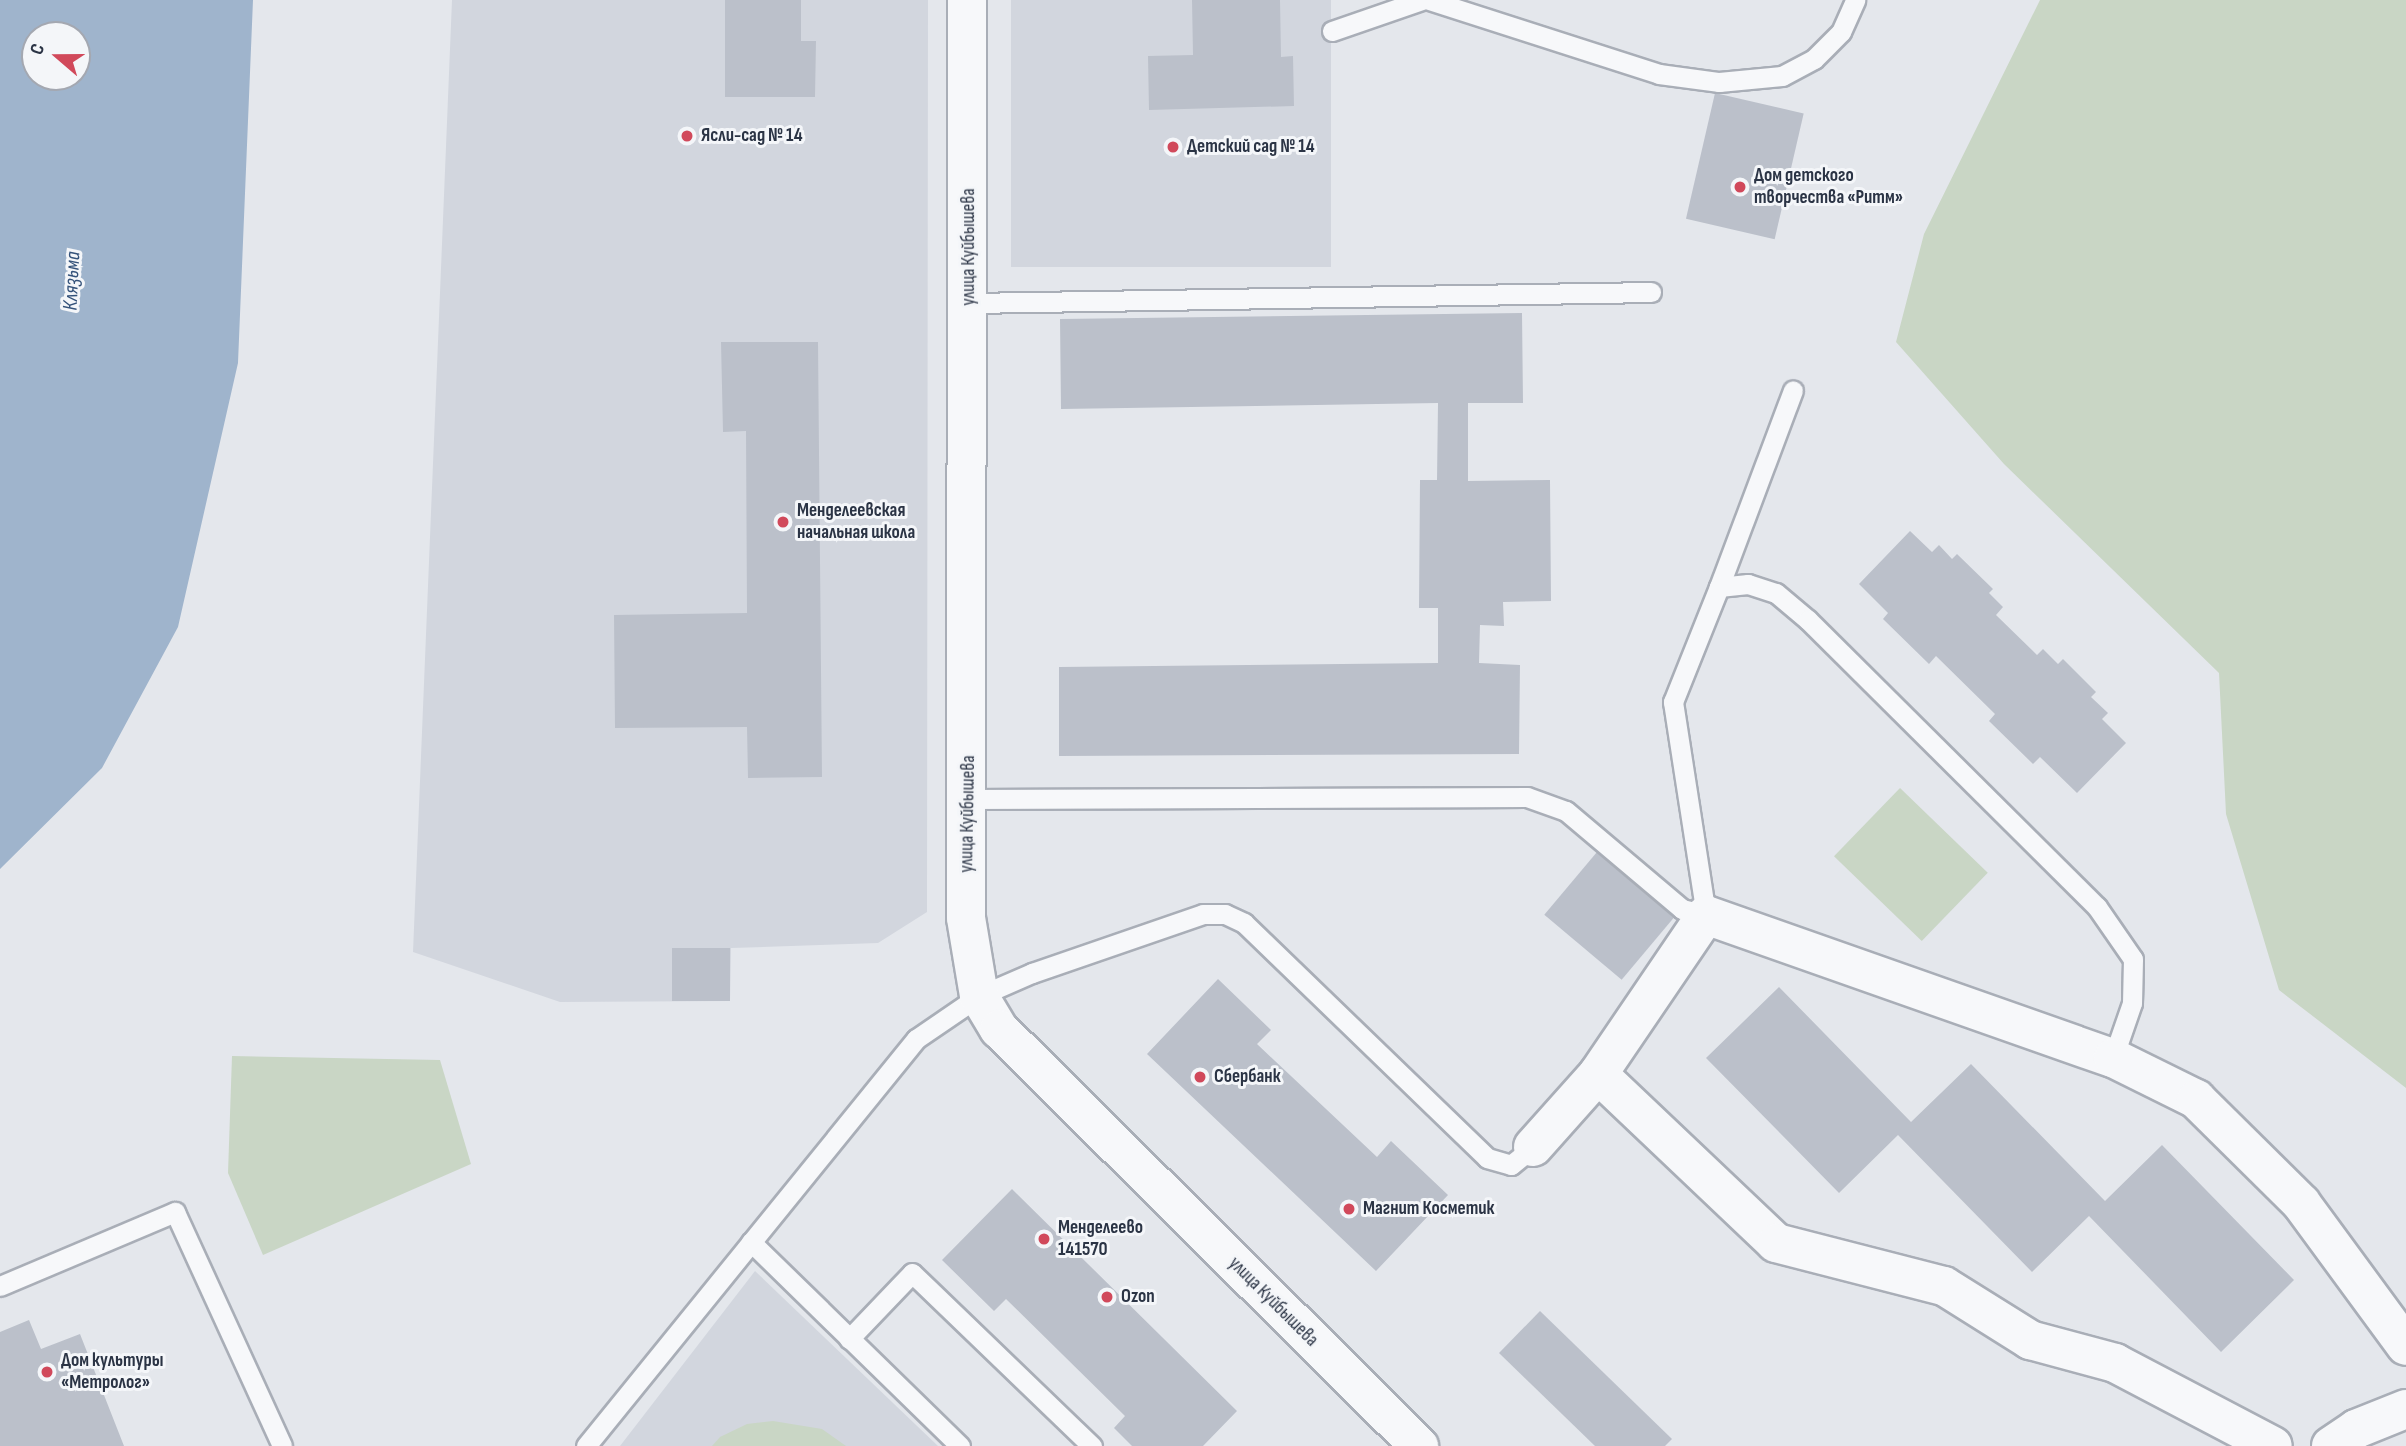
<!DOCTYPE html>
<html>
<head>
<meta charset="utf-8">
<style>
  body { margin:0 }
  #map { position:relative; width:2406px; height:1446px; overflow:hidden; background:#e4e7ec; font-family:"Sofia Sans Condensed",sans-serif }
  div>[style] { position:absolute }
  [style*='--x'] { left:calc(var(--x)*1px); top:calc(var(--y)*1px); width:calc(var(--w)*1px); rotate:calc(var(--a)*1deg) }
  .built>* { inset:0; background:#d2d6de; transform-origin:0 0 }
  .green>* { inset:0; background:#c9d6c5; transform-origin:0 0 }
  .water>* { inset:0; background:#9fb4cc }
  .building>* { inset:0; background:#bbc0ca; transform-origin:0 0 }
  .roads { filter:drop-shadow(2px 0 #a9aeb7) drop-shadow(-2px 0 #a9aeb7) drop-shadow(0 2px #a9aeb7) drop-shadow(0 -2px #a9aeb7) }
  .service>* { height:19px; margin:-9.5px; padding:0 9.5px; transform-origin:9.5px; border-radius:9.5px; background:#f7f8fa }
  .minor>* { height:38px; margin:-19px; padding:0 19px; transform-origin:19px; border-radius:19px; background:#f7f8fa }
  .tertiary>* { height:38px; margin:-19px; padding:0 19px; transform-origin:19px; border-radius:19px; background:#f7f8fa }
  .dots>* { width:19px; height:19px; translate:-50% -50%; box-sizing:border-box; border:4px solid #f4f6f9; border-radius:50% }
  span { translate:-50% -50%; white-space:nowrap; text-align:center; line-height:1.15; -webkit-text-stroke:6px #f4f6f9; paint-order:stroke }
  .poi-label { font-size:19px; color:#2b3445; font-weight:700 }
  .left { translate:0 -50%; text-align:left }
  .street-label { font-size:19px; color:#2b3445 }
  .water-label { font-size:21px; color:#34527a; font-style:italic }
  .north { position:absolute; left:21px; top:21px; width:70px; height:70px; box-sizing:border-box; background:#f4f6f9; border:2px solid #a4a8b1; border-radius:50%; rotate:290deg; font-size:19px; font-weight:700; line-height:28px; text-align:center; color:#2b3445 }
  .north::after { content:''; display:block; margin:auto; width:24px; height:32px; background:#d1495b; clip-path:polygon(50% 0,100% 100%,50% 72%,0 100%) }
</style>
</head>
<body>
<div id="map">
  <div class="built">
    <i style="clip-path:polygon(452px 0,928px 0,927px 912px,878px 943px,731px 948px,730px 1001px,560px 1002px,413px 952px)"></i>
    <i style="left:1011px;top:0;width:320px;height:267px"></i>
    <i style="clip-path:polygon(755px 1271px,938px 1446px,620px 1446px)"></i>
  </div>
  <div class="green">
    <i style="clip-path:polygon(2040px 0,2406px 0,2406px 1088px,2279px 990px,2226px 814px,2219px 673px,2004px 464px,1896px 342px,1924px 234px)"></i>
    <i style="left:1900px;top:788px;width:122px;height:95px;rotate:44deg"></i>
    <i style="clip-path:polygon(232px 1056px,440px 1060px,471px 1164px,263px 1255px,228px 1173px)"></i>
    <i style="clip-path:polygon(773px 1421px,822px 1429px,846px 1446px,712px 1446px,720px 1437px,747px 1424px)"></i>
  </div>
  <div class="water">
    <i style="clip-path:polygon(evenodd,0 0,253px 0,238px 363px,178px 627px,102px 768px,0 869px,0 0,35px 35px,77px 35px,77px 77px,35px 77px,35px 35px)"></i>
  </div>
  <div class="building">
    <i style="clip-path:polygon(725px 0,801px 0,801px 41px,816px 41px,815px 97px,725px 97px)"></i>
    <i style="clip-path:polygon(1192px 0,1280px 0,1281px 57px,1293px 56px,1294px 106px,1149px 110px,1148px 56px,1193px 55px)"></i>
    <i style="left:1715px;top:93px;width:91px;height:129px;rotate:13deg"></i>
    <i style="clip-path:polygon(1522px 313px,1523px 403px,1468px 403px,1468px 481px,1550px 480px,1551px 601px,1503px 602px,1504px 626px,1480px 625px,1479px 663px,1520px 665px,1519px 754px,1059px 756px,1059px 667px,1438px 663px,1438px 608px,1419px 608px,1420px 480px,1437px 480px,1438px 403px,1061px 409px,1060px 319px)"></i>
    <i style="clip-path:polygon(721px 342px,818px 342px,822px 777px,748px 778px,747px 727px,615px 728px,614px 615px,747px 613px,746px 431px,723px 432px)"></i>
    <i style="clip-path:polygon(1910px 531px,1932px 552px,1939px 545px,1952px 559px,1957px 554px,1993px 589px,1989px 593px,2003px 607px,1996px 615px,2037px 655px,2043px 649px,2058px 664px,2063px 659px,2096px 692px,2091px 697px,2108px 713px,2102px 719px,2126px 743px,2077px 793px,2040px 757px,2033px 764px,1989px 721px,1995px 714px,1936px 656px,1929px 664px,1883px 619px,1888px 613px,1859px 584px)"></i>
    <i style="left:1597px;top:852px;width:101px;height:82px;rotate:40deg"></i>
    <i style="left:672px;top:948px;width:58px;height:53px"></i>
    <i style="clip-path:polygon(1218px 979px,1271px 1030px,1257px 1044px,1377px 1157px,1391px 1141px,1448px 1195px,1376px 1271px,1147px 1054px)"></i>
    <i style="clip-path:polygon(1779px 987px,1911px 1122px,1971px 1064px,2105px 1201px,2162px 1145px,2294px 1280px,2221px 1352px,2089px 1216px,2032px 1272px,1898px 1135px,1839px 1193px,1706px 1058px)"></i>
    <i style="clip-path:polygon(1012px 1189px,1237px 1411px,1203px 1446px,1132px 1446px,1114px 1428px,1125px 1416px,1006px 1299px,994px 1311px,942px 1260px)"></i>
    <i style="clip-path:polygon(1540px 1311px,1672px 1439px,1665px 1446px,1595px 1446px,1499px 1353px)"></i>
    <i style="clip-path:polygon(29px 1320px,41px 1349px,80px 1334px,124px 1446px,0 1446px,0 1332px)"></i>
  </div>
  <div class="roads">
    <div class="service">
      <i style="--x:1429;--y:0;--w:242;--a:17.8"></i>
      <i style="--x:1659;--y:74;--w:61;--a:7.6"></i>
      <i style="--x:1719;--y:82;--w:63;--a:-5.4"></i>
      <i style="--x:1782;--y:76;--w:36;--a:-28"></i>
      <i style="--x:1814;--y:59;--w:38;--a:-45"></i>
      <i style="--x:1841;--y:32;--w:35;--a:-66"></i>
      <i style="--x:1332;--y:31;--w:95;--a:-19"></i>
      <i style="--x:969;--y:303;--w:682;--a:-0.92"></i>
      <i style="--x:1719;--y:587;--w:210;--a:-69.4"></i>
      <i style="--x:969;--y:799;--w:558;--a:-0.21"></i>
      <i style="--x:1527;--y:797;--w:41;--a:19.7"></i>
      <i style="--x:1566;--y:811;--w:152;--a:40.2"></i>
      <i style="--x:1682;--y:909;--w:25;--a:14"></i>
      <i style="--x:1706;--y:915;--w:216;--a:-98.8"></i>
      <i style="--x:1673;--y:702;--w:124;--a:-68.2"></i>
      <i style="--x:1719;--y:587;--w:29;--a:-6"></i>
      <i style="--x:1748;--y:584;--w:29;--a:18"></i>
      <i style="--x:1776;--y:593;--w:42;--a:40.2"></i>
      <i style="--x:1808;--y:620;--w:407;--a:44.8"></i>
      <i style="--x:2097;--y:907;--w:63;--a:55.3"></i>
      <i style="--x:2133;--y:959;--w:44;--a:91.3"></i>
      <i style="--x:2132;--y:1003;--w:58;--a:109.1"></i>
      <i style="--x:751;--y:1242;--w:292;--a:44.3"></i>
      <i style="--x:0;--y:1286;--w:190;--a:-22.9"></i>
      <i style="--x:175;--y:1212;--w:257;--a:65.4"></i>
      <i style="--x:849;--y:1339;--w:91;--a:-46.3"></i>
      <i style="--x:912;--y:1273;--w:250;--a:43.9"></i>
      <i style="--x:586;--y:1446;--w:524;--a:-50.96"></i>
      <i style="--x:916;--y:1039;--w:76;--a:-34.3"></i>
      <i style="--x:979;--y:996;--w:58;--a:-23.5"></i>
      <i style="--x:1032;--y:973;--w:181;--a:-19"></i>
      <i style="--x:1203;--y:914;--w:22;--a:0"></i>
      <i style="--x:1225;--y:914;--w:21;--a:25"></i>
      <i style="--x:1244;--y:923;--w:338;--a:44"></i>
      <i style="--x:1487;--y:1158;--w:25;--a:16"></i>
      <i style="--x:1511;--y:1165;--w:28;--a:-39"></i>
    </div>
    <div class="minor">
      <i style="--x:967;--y:0;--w:918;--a:90.06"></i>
      <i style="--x:966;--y:918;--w:79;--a:80.5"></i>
      <i style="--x:979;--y:996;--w:39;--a:59"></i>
      <i style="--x:999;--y:1029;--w:592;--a:44.79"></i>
      <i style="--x:1598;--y:1074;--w:245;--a:43.5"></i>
      <i style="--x:1776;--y:1243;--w:173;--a:14.4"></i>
      <i style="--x:1944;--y:1286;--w:102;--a:32.1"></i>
      <i style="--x:2030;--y:1340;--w:88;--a:15.1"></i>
      <i style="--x:2115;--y:1363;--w:178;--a:27.7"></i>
      <i style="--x:1533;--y:1147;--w:98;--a:-48.3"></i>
      <i style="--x:1598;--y:1074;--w:192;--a:-55.8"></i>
      <i style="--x:1706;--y:915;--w:431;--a:19.4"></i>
      <i style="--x:2113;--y:1058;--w:93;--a:26.3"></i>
      <i style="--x:2196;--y:1099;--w:148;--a:44.7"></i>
      <i style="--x:2301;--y:1203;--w:177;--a:53.7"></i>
    </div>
    <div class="tertiary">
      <i style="--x:2331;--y:1446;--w:30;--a:-34"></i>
      <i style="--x:2356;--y:1429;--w:54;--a:-21.8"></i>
    </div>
  </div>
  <div class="dots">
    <i style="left:687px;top:136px;background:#d1495b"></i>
    <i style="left:1173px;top:147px;background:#d1495b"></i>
    <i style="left:1740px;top:187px;background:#d1495b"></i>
    <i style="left:783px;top:522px;background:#d1495b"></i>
    <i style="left:1200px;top:1077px;background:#d1495b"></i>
    <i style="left:1349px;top:1209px;background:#d1495b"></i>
    <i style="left:1044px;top:1239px;background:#d1495b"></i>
    <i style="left:1107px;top:1297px;background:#d1495b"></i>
    <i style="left:47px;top:1372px;background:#d1495b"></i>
  </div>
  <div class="poi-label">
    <span class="left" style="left:701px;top:136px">Ясли-сад № 14</span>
    <span class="left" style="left:1187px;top:147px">Детский сад № 14</span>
    <span class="left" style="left:1754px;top:187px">Дом детского<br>творчества «Ритм»</span>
    <span class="left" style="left:797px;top:522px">Менделеевская<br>начальная школа</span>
    <span class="left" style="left:1214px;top:1077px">Сбербанк</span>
    <span class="left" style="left:1363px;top:1209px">Магнит Косметик</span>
    <span class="left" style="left:1058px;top:1239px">Менделеево<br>141570</span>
    <span class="left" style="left:1121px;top:1297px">Ozon</span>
    <span class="left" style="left:61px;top:1372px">Дом культуры<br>«Метролог»</span>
  </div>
  <div class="street-label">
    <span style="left:969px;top:247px;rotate:-90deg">улица Куйбышева</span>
    <span style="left:968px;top:814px;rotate:-89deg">улица Куйбышева</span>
    <span style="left:1273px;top:1302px;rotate:45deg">улица Куйбышева</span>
  </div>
  <div class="water-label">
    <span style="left:72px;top:281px;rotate:-87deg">Клязьма</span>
  </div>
  <div class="north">С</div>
</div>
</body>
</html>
